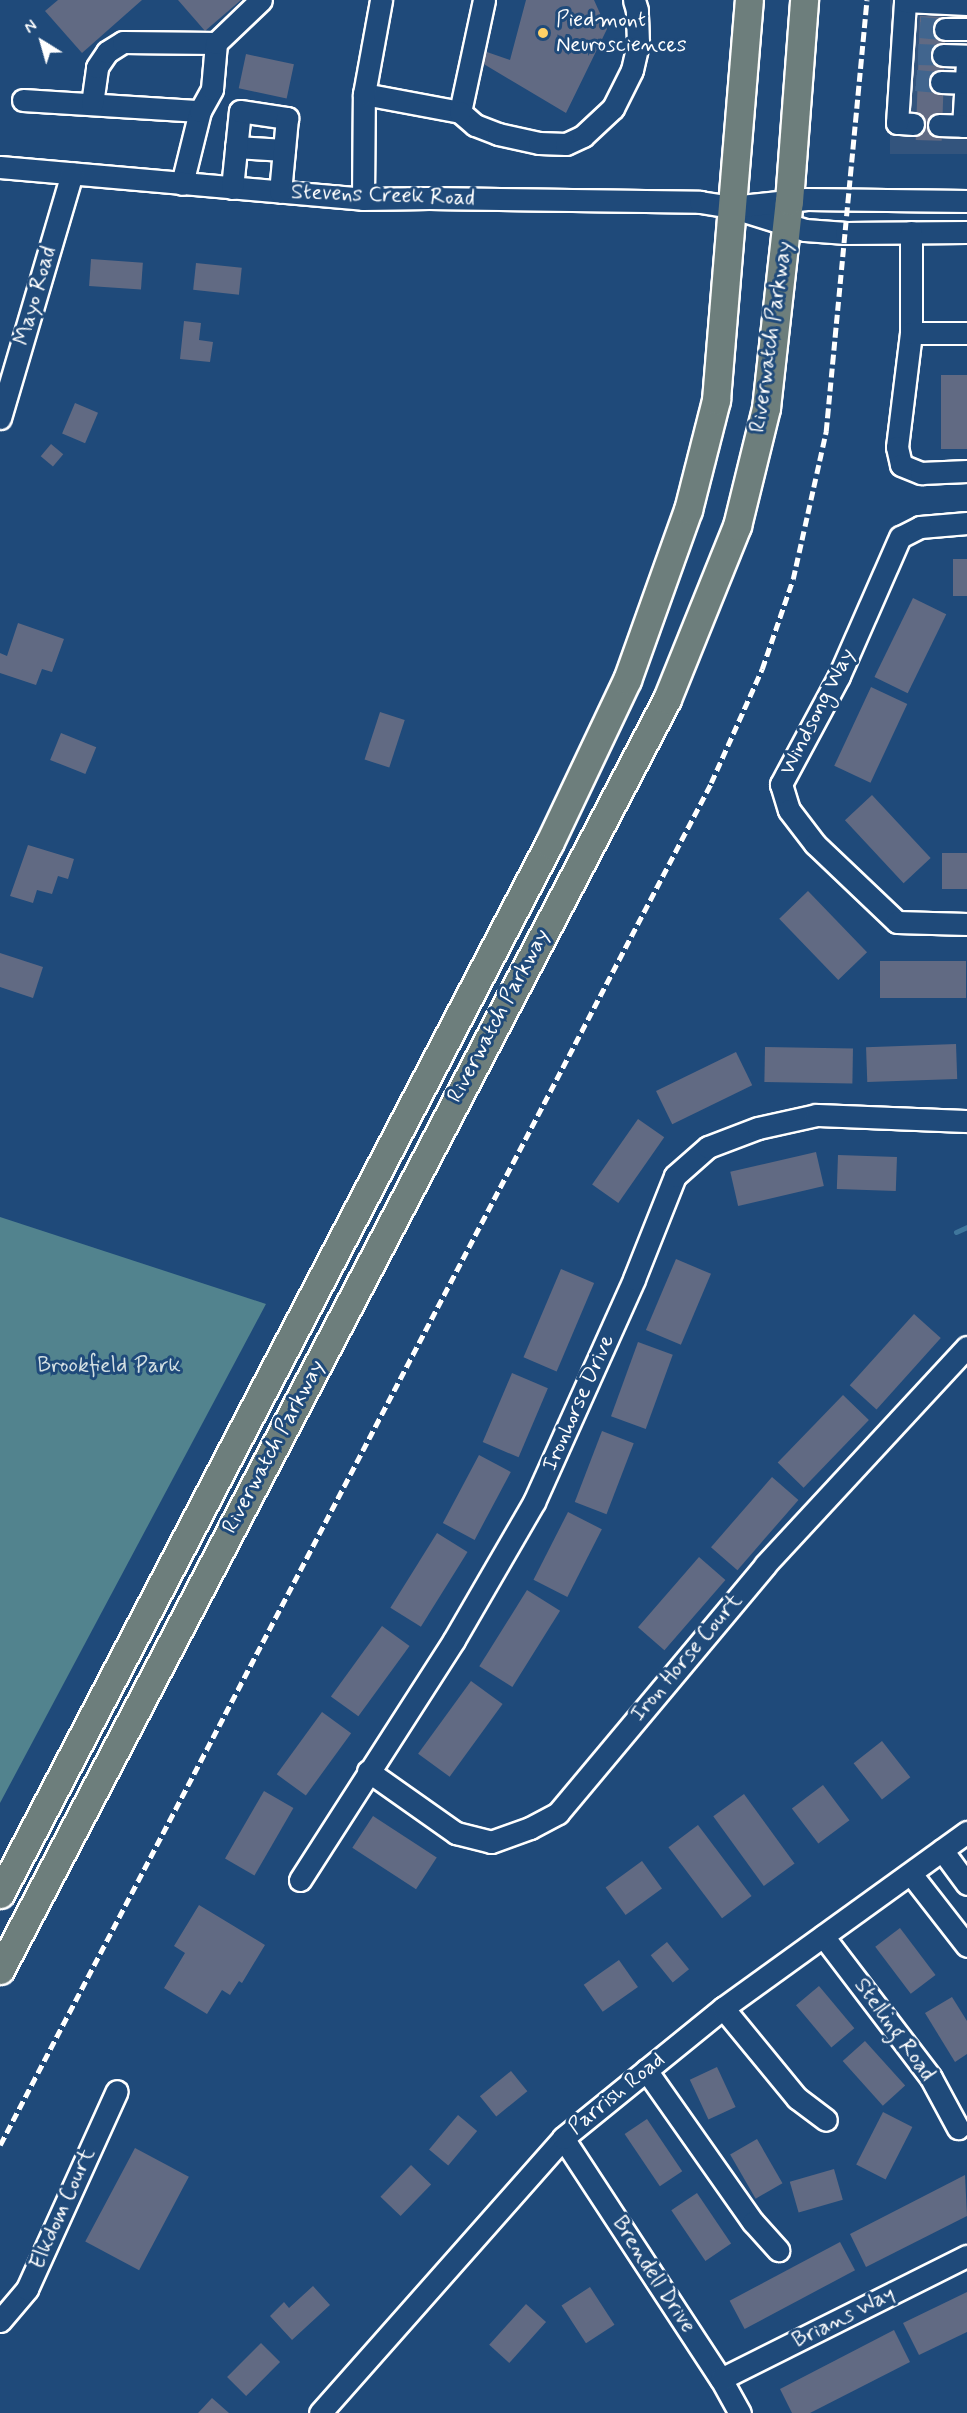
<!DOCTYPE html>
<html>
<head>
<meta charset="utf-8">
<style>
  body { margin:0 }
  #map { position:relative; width:967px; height:2413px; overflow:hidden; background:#1f4a7a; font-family:Mynerve,sans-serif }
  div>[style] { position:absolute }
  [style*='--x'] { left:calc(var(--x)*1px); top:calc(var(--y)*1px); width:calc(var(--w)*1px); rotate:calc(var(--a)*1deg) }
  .built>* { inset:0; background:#33547d; transform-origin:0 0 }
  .green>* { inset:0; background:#52838e }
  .stream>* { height:5px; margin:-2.5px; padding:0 2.5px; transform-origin:2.5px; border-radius:2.5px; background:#3f769c }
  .building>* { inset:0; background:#616a83; transform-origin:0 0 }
  .minor-tunnel>* { height:21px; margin-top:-10.5px; transform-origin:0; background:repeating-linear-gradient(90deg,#41658e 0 21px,transparent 0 31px) }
  .roads { filter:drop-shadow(2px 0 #fff) drop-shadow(-2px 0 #fff) drop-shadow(0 2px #fff) drop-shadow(0 -2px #fff) }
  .minor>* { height:21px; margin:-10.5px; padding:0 10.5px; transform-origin:10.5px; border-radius:10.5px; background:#1f4a7a }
  .major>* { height:27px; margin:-13.5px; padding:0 13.5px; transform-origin:13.5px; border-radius:13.5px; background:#6d7e7c }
  .rail>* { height:4.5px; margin-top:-2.25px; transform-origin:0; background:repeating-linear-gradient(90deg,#fff 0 9px,transparent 0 13.5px) }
  .dots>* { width:16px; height:16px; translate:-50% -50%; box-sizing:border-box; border:3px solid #1f4a7a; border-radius:50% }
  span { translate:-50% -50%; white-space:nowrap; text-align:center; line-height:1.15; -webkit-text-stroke:6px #1f4a7a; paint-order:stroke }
  .poi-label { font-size:22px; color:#fff }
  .left { translate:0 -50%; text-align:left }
  .street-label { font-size:22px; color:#fff }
  .park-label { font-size:22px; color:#d4e0e3 }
  .north { position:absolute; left:12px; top:12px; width:60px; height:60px; -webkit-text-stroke:4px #1f4a7a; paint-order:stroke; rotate:323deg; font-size:16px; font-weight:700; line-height:24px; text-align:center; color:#fff }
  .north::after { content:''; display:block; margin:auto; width:21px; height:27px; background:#fff; clip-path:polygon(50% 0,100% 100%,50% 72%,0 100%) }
</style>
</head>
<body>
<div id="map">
  <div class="built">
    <i style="left:890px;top:0;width:77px;height:154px"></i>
  </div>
  <div class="green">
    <i style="clip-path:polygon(0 1217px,266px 1304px,0 1803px)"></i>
  </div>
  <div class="stream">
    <i style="--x:956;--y:1232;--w:12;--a:-24"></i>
  </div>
  <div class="building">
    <i style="clip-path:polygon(58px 0,142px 0,82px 53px,45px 11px)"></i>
    <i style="clip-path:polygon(178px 0,241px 0,205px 31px)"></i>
    <i style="clip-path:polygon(526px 0,594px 0,607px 29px,566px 113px,482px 63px,484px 51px,510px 60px)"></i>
    <i style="left:920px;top:16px;width:26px;height:124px;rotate:2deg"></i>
    <i style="left:246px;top:54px;width:49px;height:35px;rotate:12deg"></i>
    <i style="left:91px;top:259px;width:52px;height:27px;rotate:4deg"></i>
    <i style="left:196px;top:263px;width:46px;height:27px;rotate:6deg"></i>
    <i style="clip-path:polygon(184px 321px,201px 323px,199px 340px,213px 342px,210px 362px,180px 359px)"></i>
    <i style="left:941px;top:375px;width:26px;height:74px"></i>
    <i style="left:75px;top:403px;width:25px;height:33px;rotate:23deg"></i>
    <i style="left:51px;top:444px;width:16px;height:16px;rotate:40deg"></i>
    <i style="left:953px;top:559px;width:14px;height:37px"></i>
    <i style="left:913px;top:598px;width:37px;height:88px;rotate:26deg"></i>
    <i style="clip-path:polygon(18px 623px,64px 639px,52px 672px,42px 669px,36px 685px,0 673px,0 653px,7px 656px)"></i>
    <i style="left:871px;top:687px;width:40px;height:87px;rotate:25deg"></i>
    <i style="left:380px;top:712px;width:26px;height:50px;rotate:18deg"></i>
    <i style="left:61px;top:733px;width:38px;height:29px;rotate:22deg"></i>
    <i style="left:872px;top:795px;width:86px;height:37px;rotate:47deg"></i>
    <i style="clip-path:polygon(28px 845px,74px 859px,68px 879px,58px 876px,52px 894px,37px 890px,33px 903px,10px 896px)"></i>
    <i style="left:967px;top:853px;width:36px;height:25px;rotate:90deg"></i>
    <i style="left:808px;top:891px;width:85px;height:40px;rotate:46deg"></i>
    <i style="clip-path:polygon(0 953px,43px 967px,33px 998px,0 987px)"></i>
    <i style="left:966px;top:961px;width:37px;height:86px;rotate:90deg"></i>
    <i style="left:956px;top:1044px;width:35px;height:90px;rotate:88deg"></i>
    <i style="left:765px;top:1047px;width:88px;height:35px;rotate:1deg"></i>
    <i style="left:736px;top:1052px;width:37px;height:89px;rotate:64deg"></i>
    <i style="left:638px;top:1119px;width:32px;height:80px;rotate:35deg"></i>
    <i style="left:816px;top:1152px;width:35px;height:88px;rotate:77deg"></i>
    <i style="left:838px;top:1155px;width:59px;height:34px;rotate:2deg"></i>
    <i style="left:676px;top:1259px;width:38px;height:77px;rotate:23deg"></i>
    <i style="left:561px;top:1269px;width:36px;height:96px;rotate:23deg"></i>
    <i style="left:914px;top:1314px;width:36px;height:96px;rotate:42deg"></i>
    <i style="left:638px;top:1342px;width:37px;height:79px;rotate:20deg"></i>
    <i style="left:512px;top:1373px;width:39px;height:75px;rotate:23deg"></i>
    <i style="left:843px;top:1395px;width:36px;height:94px;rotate:44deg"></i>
    <i style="left:602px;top:1431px;width:34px;height:76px;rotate:21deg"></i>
    <i style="left:479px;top:1455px;width:36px;height:77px;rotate:28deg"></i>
    <i style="left:772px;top:1477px;width:35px;height:93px;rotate:41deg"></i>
    <i style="left:568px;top:1512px;width:38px;height:76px;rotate:27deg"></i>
    <i style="left:437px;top:1533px;width:36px;height:88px;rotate:32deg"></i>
    <i style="left:699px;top:1557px;width:35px;height:93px;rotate:41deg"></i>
    <i style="left:527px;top:1590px;width:39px;height:90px;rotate:32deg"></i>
    <i style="left:382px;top:1626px;width:34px;height:87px;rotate:36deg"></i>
    <i style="left:471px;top:1681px;width:39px;height:90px;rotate:36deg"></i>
    <i style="left:322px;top:1712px;width:36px;height:77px;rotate:36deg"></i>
    <i style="left:882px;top:1741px;width:46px;height:36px;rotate:52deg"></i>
    <i style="left:823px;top:1785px;width:44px;height:39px;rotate:53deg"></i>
    <i style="left:264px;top:1791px;width:34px;height:78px;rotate:30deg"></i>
    <i style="left:744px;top:1794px;width:86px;height:38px;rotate:54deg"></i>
    <i style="left:373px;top:1816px;width:76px;height:38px;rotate:33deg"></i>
    <i style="left:698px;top:1825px;width:89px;height:37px;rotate:53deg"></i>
    <i style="left:642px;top:1861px;width:34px;height:45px;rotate:54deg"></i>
    <i style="clip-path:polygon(199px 1905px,265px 1945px,242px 1983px,239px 1981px,230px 1995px,222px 1990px,207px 2014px,164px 1988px,185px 1953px,174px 1946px)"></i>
    <i style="left:900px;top:1928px;width:59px;height:31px;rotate:53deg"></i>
    <i style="left:667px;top:1942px;width:35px;height:21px;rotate:51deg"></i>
    <i style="left:619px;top:1960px;width:33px;height:43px;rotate:55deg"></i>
    <i style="left:819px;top:1986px;width:55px;height:30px;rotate:50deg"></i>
    <i style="clip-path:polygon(952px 1997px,967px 2021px,967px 2054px,955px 2062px,925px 2013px)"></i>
    <i style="left:865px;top:2041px;width:60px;height:30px;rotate:48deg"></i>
    <i style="left:717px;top:2067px;width:44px;height:30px;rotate:65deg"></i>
    <i style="left:511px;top:2071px;width:26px;height:40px;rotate:51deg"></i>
    <i style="left:883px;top:2112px;width:33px;height:59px;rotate:27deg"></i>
    <i style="left:458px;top:2115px;width:25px;height:45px;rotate:40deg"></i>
    <i style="left:647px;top:2119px;width:63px;height:27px;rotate:56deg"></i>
    <i style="left:757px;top:2139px;width:51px;height:31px;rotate:60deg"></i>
    <i style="left:135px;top:2148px;width:61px;height:106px;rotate:28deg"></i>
    <i style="left:411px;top:2165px;width:28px;height:44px;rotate:44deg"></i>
    <i style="left:834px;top:2169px;width:32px;height:46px;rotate:74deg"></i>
    <i style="clip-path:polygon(965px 2175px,967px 2216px,866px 2267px,850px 2234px)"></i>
    <i style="left:697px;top:2193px;width:61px;height:31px;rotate:56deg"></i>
    <i style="left:840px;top:2242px;width:32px;height:125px;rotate:62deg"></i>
    <i style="clip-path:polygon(313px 2286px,330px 2305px,292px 2340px,270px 2316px,284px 2302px,289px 2308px)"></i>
    <i style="left:590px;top:2287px;width:45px;height:34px;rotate:57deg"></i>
    <i style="clip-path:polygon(967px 2292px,967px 2332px,919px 2355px,903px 2323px)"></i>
    <i style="left:526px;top:2304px;width:27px;height:55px;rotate:42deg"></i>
    <i style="clip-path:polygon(894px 2330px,910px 2362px,810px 2413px,792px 2413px,780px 2389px)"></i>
    <i style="left:261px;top:2343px;width:27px;height:48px;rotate:45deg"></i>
    <i style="clip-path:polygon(212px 2398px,229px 2413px,198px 2413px)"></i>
  </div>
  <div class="minor-tunnel">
    <i style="--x:920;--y:27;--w:25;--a:5"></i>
    <i style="--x:918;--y:54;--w:25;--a:2"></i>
    <i style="--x:916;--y:80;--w:25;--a:5"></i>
  </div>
  <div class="roads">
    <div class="minor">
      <i style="--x:945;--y:29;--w:22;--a:0"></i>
      <i style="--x:943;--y:55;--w:24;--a:2"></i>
      <i style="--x:967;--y:63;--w:63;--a:93.6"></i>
      <i style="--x:963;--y:126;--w:4;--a:0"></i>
      <i style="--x:941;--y:82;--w:24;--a:2"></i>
      <i style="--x:364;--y:94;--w:98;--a:10.6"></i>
      <i style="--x:460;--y:112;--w:115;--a:-77.9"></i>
      <i style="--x:23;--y:100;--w:177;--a:3.6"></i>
      <i style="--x:200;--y:111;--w:75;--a:103.9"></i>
      <i style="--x:92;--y:104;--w:37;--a:-82"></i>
      <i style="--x:97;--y:67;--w:18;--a:-56"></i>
      <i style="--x:107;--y:52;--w:19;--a:-32"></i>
      <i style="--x:123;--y:42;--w:93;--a:0.6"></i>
      <i style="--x:200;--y:111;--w:25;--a:-61"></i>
      <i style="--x:212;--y:89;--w:46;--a:-85"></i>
      <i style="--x:216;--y:43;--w:62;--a:-43.7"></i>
      <i style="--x:460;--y:112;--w:20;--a:41"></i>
      <i style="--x:475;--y:125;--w:25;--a:21"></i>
      <i style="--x:498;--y:134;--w:42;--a:12.4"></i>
      <i style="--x:539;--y:143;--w:27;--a:2"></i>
      <i style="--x:566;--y:144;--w:19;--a:-25"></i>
      <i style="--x:583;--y:136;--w:41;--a:-43"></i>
      <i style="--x:613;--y:108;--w:42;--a:-63.4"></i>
      <i style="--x:632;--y:70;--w:28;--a:-77"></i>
      <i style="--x:638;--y:43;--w:33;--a:-92"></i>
      <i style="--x:637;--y:10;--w:10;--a:-107"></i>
      <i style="--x:913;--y:124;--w:16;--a:-176"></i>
      <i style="--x:897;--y:123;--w:122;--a:-86.2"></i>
      <i style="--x:905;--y:1;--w:62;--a:2.8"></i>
      <i style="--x:939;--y:125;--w:24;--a:2"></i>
      <i style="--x:236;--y:147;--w:48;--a:3.6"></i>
      <i style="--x:0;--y:167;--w:364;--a:5"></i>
      <i style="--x:363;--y:199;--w:66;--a:-0.9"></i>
      <i style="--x:429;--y:198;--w:271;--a:0.8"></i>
      <i style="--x:700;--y:202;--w:31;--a:9"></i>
      <i style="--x:731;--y:207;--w:77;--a:17.3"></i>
      <i style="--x:805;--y:230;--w:41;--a:4.2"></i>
      <i style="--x:846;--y:233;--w:121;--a:-0.5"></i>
      <i style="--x:232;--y:188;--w:77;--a:-84.1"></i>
      <i style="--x:240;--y:111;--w:48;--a:8.5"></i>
      <i style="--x:287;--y:118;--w:74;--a:95.4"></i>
      <i style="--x:363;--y:199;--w:105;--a:-89.5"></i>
      <i style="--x:364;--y:94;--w:96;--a:-79.7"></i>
      <i style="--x:741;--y:206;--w:66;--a:-6.1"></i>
      <i style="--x:807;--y:199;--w:160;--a:0.7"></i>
      <i style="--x:911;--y:232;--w:101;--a:90"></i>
      <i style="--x:911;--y:333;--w:115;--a:97"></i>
      <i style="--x:897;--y:447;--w:18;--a:77"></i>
      <i style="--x:901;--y:465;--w:22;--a:22"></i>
      <i style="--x:921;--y:473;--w:46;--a:-2.5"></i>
      <i style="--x:911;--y:333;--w:56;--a:0"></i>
      <i style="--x:0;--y:418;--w:255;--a:-73.6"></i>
      <i style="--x:967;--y:523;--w:47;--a:175.1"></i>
      <i style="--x:920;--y:527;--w:22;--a:153"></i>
      <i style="--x:900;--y:537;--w:152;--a:113.7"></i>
      <i style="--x:839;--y:676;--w:123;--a:118.2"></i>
      <i style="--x:781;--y:784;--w:27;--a:73"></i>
      <i style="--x:789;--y:810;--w:43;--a:52.6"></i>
      <i style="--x:815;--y:844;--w:113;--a:43.6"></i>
      <i style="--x:897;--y:922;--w:70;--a:1.6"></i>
      <i style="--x:368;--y:1771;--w:108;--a:35.2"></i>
      <i style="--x:456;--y:1833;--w:36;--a:14"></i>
      <i style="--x:491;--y:1842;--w:41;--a:-19.7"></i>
      <i style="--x:530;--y:1828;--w:32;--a:-28"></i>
      <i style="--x:558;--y:1813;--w:323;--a:-50.1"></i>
      <i style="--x:765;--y:1565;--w:297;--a:-47.2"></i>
      <i style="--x:942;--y:1850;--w:42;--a:53.7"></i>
      <i style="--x:911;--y:1874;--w:91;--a:52.1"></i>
      <i style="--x:300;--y:1880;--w:285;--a:-57.3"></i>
      <i style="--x:454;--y:1640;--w:160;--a:-59.9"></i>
      <i style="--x:534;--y:1502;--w:244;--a:-65.8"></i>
      <i style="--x:634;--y:1279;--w:111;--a:-68.3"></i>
      <i style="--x:675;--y:1176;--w:44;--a:-41.3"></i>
      <i style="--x:708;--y:1147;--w:53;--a:-20.8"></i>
      <i style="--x:758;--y:1128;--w:59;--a:-12.6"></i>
      <i style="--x:816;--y:1115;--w:151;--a:2.3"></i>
      <i style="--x:823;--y:1936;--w:178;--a:52.7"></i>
      <i style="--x:931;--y:2078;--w:57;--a:61.6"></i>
      <i style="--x:723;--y:2008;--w:117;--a:50.6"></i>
      <i style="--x:797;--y:2098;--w:36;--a:37"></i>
      <i style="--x:646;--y:2070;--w:186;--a:54.9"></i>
      <i style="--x:753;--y:2222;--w:38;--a:48"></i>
      <i style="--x:563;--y:2138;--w:288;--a:56.8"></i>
      <i style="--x:721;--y:2379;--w:39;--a:61"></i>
      <i style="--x:0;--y:2321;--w:42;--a:-49.8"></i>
      <i style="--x:27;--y:2289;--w:217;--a:-65.6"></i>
      <i style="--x:721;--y:2379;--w:275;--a:-26.6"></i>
      <i style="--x:320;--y:2413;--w:367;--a:-48.5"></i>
      <i style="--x:563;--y:2138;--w:206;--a:-39.1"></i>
      <i style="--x:723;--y:2008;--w:301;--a:-35.8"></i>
    </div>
    <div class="major">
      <i style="--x:0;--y:1894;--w:1185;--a:-62.4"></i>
      <i style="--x:549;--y:844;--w:182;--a:-64.6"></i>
      <i style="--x:627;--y:680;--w:181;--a:-70.3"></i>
      <i style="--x:688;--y:510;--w:114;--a:-75.7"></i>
      <i style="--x:716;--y:400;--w:401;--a:-85.3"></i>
      <i style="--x:0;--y:1970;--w:1435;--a:-62.31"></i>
      <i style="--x:667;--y:699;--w:187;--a:-68"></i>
      <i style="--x:737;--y:526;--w:122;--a:-76.2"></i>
      <i style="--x:766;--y:408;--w:208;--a:-83.7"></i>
      <i style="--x:789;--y:201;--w:202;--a:-85.7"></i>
    </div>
  </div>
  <div class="rail">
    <i style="--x:0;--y:2145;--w:1536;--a:-62.43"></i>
    <i style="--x:711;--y:783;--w:125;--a:-65.9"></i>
    <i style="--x:762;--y:669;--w:95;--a:-71"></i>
    <i style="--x:793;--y:579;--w:152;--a:-77.4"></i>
    <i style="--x:826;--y:431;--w:433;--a:-84.6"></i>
  </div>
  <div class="dots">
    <i style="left:543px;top:33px;background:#ffd166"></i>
  </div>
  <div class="poi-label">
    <span class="left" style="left:556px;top:33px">Piedmont<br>Neurosciences</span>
  </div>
  <div class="street-label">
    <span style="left:383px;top:196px;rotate:2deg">Stevens Creek Road</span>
    <span style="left:36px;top:296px;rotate:-74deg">Mayo Road</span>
    <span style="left:772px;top:337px;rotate:-82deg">Riverwatch Parkway</span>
    <span style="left:818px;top:712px;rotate:-63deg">Windsong Way</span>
    <span style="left:499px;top:1016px;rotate:-62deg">Riverwatch Parkway</span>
    <span style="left:579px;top:1403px;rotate:-66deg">Ironhorse Drive</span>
    <span style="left:274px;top:1447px;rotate:-62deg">Riverwatch Parkway</span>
    <span style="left:687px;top:1658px;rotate:-50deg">Iron Horse Court</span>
    <span style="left:894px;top:2030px;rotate:54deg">Stelling Road</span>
    <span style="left:617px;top:2094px;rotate:-39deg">Parrish Road</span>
    <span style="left:63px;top:2209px;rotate:-66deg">Elkdom Court</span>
    <span style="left:653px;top:2275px;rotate:57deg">Brendell Drive</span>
    <span style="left:844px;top:2318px;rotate:-27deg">Brians Way</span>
  </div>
  <div class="park-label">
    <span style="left:109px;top:1367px">Brookfield Park</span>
  </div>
  <div class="north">N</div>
</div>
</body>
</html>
